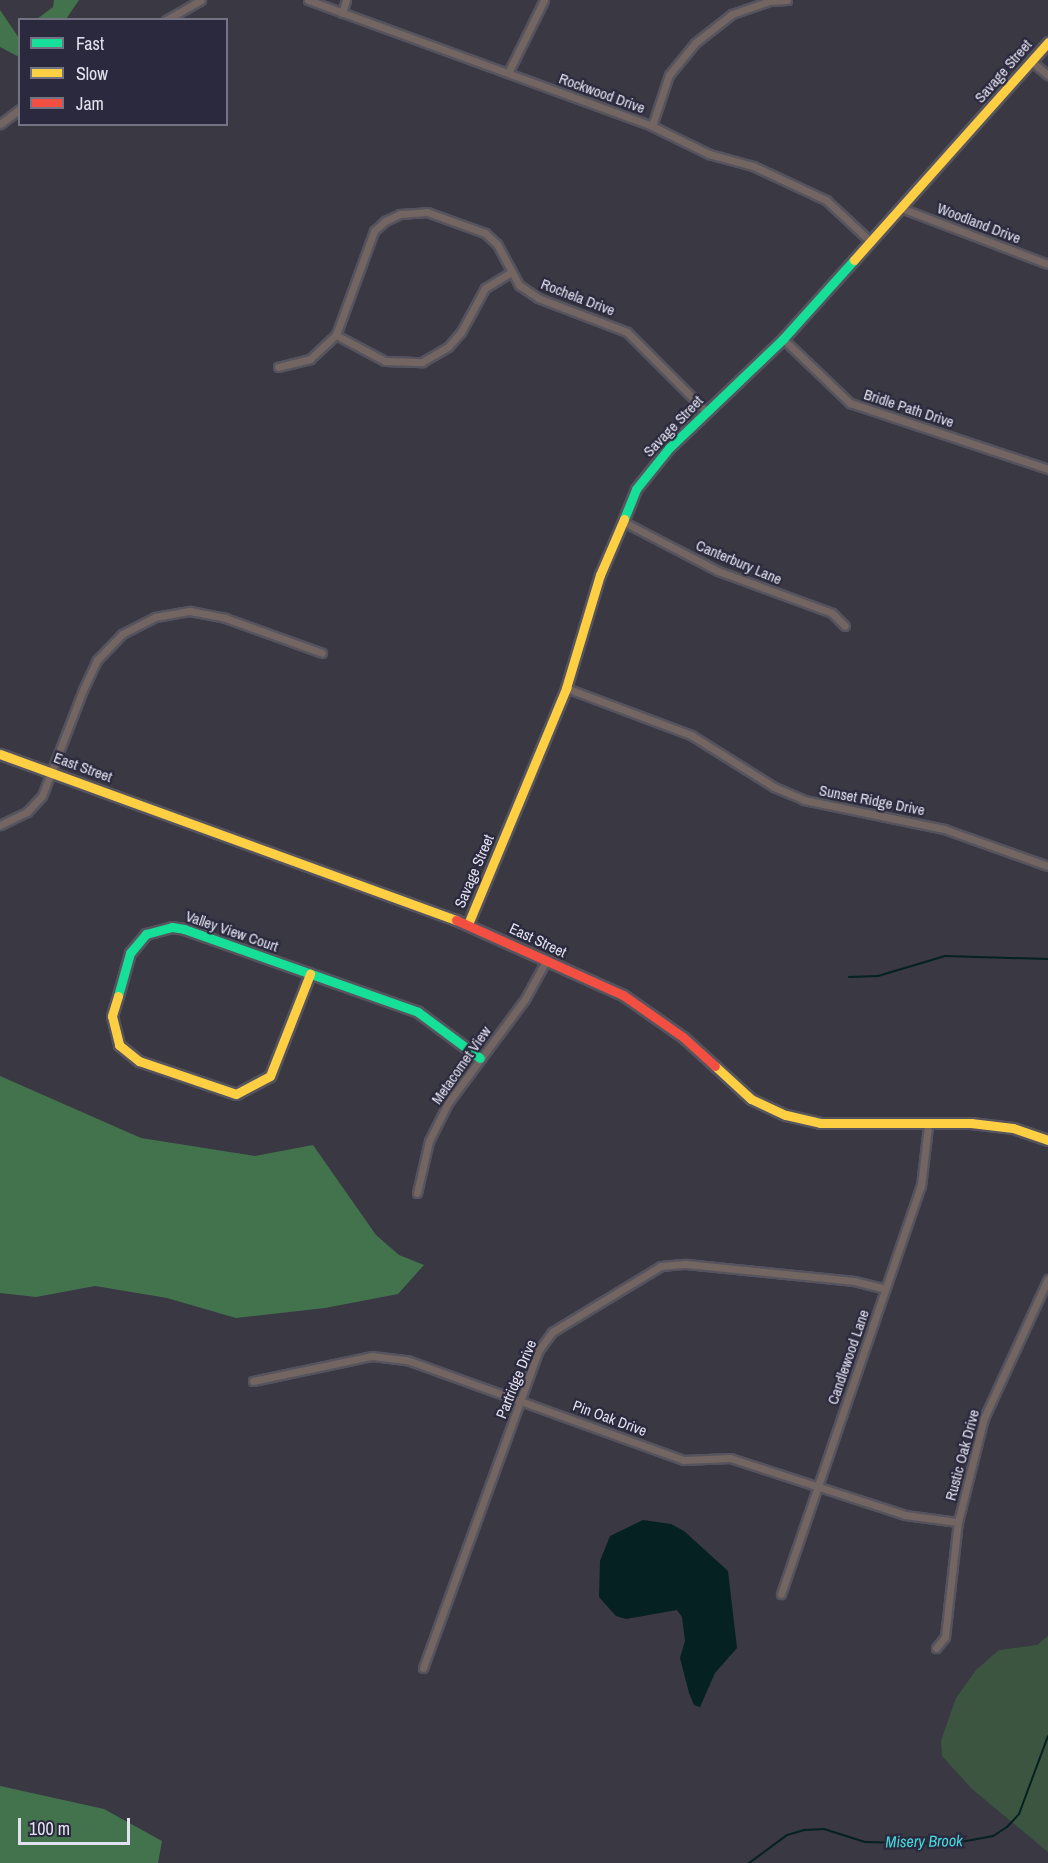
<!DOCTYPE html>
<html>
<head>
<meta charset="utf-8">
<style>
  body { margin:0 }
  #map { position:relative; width:1048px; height:1863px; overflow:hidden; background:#393843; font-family:"Archivo Narrow",sans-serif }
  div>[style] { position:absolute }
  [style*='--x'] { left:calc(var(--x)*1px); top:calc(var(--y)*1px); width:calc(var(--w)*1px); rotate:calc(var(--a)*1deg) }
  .green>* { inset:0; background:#3b5540 }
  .forest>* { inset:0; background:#43734d }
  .water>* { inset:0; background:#052122 }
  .stream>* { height:2px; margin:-1px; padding:0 1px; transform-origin:1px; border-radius:1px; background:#052122 }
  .roads { filter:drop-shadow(2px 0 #55545e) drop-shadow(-2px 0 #55545e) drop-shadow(0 2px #55545e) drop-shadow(0 -2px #55545e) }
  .street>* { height:7px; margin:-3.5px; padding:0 3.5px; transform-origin:3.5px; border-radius:3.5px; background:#736561 }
  .fast>* { height:9px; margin:-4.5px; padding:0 4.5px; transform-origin:4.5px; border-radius:4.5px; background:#16e098 }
  .slow>* { height:9px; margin:-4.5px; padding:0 4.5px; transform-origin:4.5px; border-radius:4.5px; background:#ffcf43 }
  .jam>* { height:9px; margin:-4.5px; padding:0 4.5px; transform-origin:4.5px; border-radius:4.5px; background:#f24e42 }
  span { translate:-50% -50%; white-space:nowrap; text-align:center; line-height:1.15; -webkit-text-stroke:4.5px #2b293d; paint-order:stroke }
  .street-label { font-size:15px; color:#e2e1ef }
  .water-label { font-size:16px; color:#46d9dd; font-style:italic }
  .legend { position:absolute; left:18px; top:18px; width:210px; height:108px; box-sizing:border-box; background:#2b293d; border:2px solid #747384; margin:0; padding:8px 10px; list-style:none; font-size:18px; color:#e2e1ef }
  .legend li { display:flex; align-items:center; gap:12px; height:30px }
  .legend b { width:30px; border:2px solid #747384 }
  .scale { position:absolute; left:18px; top:1818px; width:112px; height:27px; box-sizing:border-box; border:3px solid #e2e1ef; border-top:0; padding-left:8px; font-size:18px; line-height:21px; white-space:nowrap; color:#e2e1ef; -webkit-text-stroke:4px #2b293d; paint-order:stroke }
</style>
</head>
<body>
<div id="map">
  <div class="green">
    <i style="clip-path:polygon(1048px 1636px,1048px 1852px,972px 1789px,942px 1756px,941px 1741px,956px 1698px,976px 1670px,999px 1650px,1037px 1645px)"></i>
  </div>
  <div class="forest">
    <i style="clip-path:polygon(54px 0,79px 0,66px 19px,37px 19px,53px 7px)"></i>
    <i style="clip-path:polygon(0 10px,19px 38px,19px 57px,0 47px)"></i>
    <i style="clip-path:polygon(0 1076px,141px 1138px,255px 1156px,313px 1145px,376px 1235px,399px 1255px,424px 1265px,398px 1294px,325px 1308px,236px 1318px,167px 1298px,95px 1286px,36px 1297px,0 1293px)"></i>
    <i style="clip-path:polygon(0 1786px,104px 1809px,162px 1841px,158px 1863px,0 1863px)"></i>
  </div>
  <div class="water">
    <i style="clip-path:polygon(643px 1520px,671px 1524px,684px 1531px,728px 1571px,737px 1648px,715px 1673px,700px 1707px,694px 1705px,689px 1693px,680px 1658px,685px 1641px,682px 1617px,677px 1610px,626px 1619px,616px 1616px,599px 1597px,600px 1561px,610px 1536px)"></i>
  </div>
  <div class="stream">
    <i style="--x:849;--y:977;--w:29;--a:-2"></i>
    <i style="--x:878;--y:976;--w:70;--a:-16.6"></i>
    <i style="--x:945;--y:956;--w:103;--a:1.7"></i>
    <i style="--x:749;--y:1863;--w:47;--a:-36.4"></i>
    <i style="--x:787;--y:1835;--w:19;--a:-16"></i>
    <i style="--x:805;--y:1830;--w:19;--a:-3"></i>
    <i style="--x:824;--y:1829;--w:43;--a:17.6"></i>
    <i style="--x:865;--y:1842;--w:85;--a:1.3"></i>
    <i style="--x:950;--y:1844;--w:44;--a:-10.5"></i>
    <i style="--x:993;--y:1836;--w:17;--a:-33"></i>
    <i style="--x:1007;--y:1827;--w:18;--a:-47"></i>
    <i style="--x:1019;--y:1814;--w:83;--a:-69.6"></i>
  </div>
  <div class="roads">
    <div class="street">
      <i style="--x:308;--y:0;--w:366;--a:20.1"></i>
      <i style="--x:652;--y:126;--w:64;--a:26.2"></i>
      <i style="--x:709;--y:154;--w:46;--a:15.3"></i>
      <i style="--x:753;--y:166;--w:81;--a:25"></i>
      <i style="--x:826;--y:200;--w:60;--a:43"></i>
      <i style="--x:342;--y:13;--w:14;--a:-73"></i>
      <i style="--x:166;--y:20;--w:40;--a:-29.7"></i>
      <i style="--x:1032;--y:62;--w:21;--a:39"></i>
      <i style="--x:508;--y:73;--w:81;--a:-63.7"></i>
      <i style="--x:0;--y:124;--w:25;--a:-37"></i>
      <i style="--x:652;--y:126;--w:54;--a:-71.6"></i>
      <i style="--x:669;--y:75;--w:41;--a:-50.9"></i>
      <i style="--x:695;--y:43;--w:47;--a:-38.1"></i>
      <i style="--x:732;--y:14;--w:40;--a:-18.9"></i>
      <i style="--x:770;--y:1;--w:17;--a:-3"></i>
      <i style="--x:901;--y:208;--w:157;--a:20.9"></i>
      <i style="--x:336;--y:335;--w:55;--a:28"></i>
      <i style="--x:385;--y:361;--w:37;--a:2"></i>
      <i style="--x:422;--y:362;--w:30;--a:-30"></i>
      <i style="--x:448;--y:347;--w:20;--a:-49"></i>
      <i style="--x:461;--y:332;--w:50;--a:-61.4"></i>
      <i style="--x:485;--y:288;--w:31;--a:-31"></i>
      <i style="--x:783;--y:339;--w:93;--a:43.7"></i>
      <i style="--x:850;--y:403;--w:209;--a:18.4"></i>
      <i style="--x:278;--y:367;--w:33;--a:-14"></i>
      <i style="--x:310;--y:359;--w:35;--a:-43"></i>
      <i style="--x:336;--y:335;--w:111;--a:-69.9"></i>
      <i style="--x:374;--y:231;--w:15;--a:-42"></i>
      <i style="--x:385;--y:221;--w:17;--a:-25"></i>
      <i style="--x:400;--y:214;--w:27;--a:-4"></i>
      <i style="--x:427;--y:212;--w:62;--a:19.9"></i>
      <i style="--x:485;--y:233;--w:16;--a:43"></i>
      <i style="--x:497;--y:244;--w:47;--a:61.8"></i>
      <i style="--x:519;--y:285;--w:23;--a:34"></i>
      <i style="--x:538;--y:298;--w:95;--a:20.9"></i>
      <i style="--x:627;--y:332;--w:113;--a:45"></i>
      <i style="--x:622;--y:521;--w:108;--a:27.5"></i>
      <i style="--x:718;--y:571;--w:121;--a:20.2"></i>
      <i style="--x:832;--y:613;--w:18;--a:45"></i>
      <i style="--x:566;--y:688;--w:134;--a:20.6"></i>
      <i style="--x:691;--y:735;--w:98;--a:32.1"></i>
      <i style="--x:774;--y:787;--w:33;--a:23"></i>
      <i style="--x:804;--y:800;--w:143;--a:11.7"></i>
      <i style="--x:944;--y:829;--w:110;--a:19.6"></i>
      <i style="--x:0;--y:825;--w:30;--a:-26"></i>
      <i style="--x:27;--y:812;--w:22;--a:-47"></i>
      <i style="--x:42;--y:796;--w:114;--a:-68.9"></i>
      <i style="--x:83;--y:690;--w:33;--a:-65"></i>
      <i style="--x:97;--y:660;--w:36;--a:-46"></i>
      <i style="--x:122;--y:634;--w:37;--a:-27"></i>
      <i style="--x:155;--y:617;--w:36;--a:-10"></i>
      <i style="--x:190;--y:611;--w:36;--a:11"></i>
      <i style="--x:225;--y:618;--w:103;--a:19.8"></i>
      <i style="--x:417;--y:1193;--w:53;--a:-77"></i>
      <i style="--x:429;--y:1141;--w:42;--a:-63.4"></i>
      <i style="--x:448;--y:1103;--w:129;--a:-53.5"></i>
      <i style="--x:525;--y:999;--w:43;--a:-61.1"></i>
      <i style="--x:253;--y:1381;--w:122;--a:-11.9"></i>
      <i style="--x:372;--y:1356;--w:35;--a:7"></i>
      <i style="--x:407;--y:1360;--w:294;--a:19.9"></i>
      <i style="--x:684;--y:1460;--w:46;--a:-2.5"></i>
      <i style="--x:730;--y:1458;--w:184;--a:18"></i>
      <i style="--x:905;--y:1515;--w:53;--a:7.5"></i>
      <i style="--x:781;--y:1594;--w:431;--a:-71.1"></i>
      <i style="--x:921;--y:1186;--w:60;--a:-83.3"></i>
      <i style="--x:936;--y:1648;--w:14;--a:-51"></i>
      <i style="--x:945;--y:1637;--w:116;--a:-83.6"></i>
      <i style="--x:958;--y:1522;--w:107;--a:-76"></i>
      <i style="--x:984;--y:1418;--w:153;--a:-65.3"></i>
      <i style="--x:423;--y:1668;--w:338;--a:-70"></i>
      <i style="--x:539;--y:1350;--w:22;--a:-54"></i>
      <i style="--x:552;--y:1332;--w:127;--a:-31.2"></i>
      <i style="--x:661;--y:1266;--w:25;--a:-5"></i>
      <i style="--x:686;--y:1264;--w:169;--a:5.8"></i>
      <i style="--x:854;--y:1281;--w:32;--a:14"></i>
    </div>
    <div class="fast">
      <i style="--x:624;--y:519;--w:32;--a:-68"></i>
      <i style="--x:636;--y:489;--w:53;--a:-51.2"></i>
      <i style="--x:669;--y:448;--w:158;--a:-43.7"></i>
      <i style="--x:783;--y:339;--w:106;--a:-48.1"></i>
      <i style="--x:118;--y:996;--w:45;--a:-74.4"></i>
      <i style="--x:130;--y:953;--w:25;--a:-50"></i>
      <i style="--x:146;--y:934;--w:27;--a:-15"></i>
      <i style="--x:172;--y:927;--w:12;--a:9"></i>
      <i style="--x:184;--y:929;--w:248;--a:19.5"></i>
      <i style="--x:418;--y:1012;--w:77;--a:36.6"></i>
    </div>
    <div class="slow">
      <i style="--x:854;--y:260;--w:292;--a:-48.3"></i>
      <i style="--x:0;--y:754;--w:485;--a:20"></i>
      <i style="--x:468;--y:924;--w:256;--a:-67.4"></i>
      <i style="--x:566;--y:688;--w:118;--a:-73.3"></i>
      <i style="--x:600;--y:575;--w:61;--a:-66.8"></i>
      <i style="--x:118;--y:996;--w:21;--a:107"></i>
      <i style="--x:112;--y:1016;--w:30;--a:76"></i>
      <i style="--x:119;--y:1045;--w:26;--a:39"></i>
      <i style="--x:139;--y:1061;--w:102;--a:18.8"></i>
      <i style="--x:236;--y:1094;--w:38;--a:-28"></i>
      <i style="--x:270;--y:1076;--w:110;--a:-68.6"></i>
      <i style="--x:715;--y:1066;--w:49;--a:42.5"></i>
      <i style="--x:751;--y:1099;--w:38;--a:25"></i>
      <i style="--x:786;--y:1115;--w:35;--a:13"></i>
      <i style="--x:820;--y:1123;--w:151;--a:0"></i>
      <i style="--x:971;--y:1123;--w:42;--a:6.8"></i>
      <i style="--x:1013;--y:1128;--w:37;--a:19"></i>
    </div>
    <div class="jam">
      <i style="--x:456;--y:920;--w:183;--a:24.2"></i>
      <i style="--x:623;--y:995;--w:73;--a:35"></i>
      <i style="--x:683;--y:1037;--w:43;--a:42.2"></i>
    </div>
  </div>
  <div class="street-label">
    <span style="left:1003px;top:71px;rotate:-49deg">Savage Street</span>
    <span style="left:602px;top:93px;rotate:20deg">Rockwood Drive</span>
    <span style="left:979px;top:223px;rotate:21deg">Woodland Drive</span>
    <span style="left:578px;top:297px;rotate:21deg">Rochela Drive</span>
    <span style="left:909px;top:408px;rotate:18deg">Bridle Path Drive</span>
    <span style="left:673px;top:426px;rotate:-46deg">Savage Street</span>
    <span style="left:739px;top:562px;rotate:23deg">Canterbury Lane</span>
    <span style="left:83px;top:767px;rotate:20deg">East Street</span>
    <span style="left:872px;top:800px;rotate:11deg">Sunset Ridge Drive</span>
    <span style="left:474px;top:871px;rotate:-67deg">Savage Street</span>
    <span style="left:232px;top:931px;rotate:19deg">Valley View Court</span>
    <span style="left:538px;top:940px;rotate:25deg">East Street</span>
    <span style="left:461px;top:1065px;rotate:-55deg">Metacomet View</span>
    <span style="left:848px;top:1357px;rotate:-71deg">Candlewood Lane</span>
    <span style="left:516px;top:1379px;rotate:-68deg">Partridge Drive</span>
    <span style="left:610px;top:1418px;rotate:20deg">Pin Oak Drive</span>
    <span style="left:962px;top:1455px;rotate:-75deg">Rustic Oak Drive</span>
  </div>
  <div class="water-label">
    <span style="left:924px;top:1841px;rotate:-1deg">Misery Brook</span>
  </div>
  <ul class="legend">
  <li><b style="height:8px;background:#16e098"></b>Fast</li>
  <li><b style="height:8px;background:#ffcf43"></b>Slow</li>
  <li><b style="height:8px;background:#f24e42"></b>Jam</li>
  </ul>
  <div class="scale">100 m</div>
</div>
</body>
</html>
